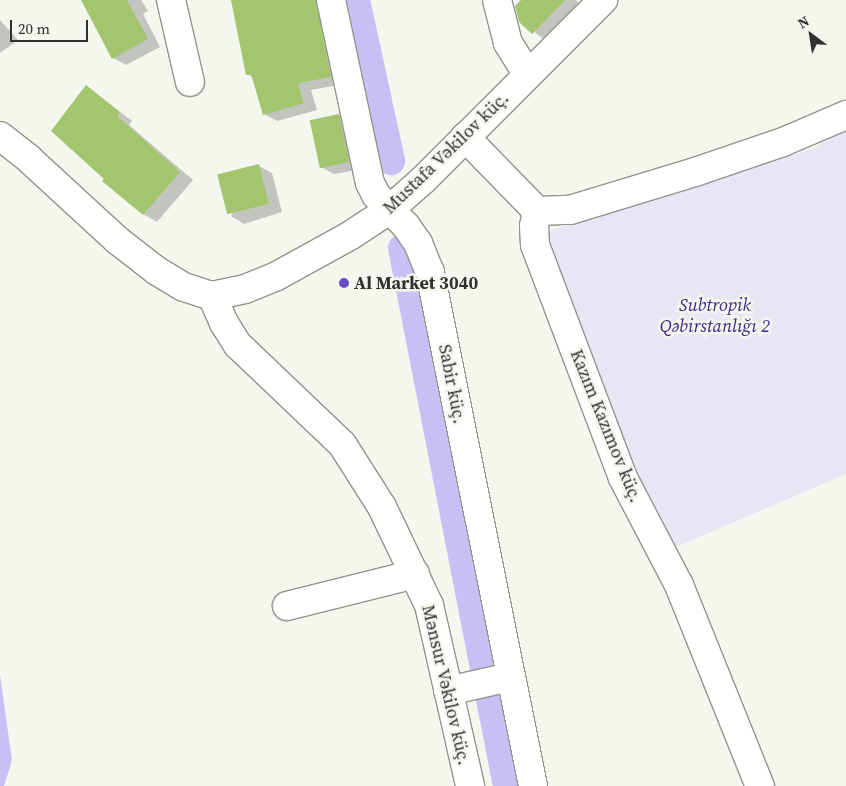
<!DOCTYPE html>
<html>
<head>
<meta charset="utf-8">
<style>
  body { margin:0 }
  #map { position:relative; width:846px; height:786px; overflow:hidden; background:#f3f7ee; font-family:"Source Serif 4",serif }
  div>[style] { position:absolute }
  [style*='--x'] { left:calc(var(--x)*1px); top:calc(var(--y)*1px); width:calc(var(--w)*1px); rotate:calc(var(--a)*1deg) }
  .green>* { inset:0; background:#e7e6f4 }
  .water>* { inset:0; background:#c8c0f5 }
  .shadow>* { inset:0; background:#0003 }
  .canal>* { height:28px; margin:-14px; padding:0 14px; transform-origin:14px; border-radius:14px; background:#c8c0f5 }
  .building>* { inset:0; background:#a2c56d; transform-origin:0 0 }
  .roads { filter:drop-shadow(1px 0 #91958c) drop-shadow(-1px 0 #91958c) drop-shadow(0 1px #91958c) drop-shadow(0 -1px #91958c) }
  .minor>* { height:28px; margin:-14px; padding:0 14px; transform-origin:14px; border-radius:14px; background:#fff }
  .dots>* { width:14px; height:14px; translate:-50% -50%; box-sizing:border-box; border:2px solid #f3f7ee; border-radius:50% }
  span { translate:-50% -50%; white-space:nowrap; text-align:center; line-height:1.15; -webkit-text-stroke:5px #f3f7ee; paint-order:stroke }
  .street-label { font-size:18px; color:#30322e }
  .poi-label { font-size:18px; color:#30322e; font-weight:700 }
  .left { translate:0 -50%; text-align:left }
  .park-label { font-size:18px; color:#432587; font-style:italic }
  .north { position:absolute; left:786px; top:10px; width:50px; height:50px; -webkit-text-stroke:4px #f3f7ee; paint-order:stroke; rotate:329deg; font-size:14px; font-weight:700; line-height:20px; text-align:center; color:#30322e }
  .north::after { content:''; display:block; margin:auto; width:18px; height:22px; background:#30322e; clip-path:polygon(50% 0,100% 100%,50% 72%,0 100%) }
  .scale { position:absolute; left:10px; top:20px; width:78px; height:22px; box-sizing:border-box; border:2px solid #30322e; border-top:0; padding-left:6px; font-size:15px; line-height:18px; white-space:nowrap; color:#30322e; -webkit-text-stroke:4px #f3f7ee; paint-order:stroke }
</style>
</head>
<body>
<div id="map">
  <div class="green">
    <i style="clip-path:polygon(846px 130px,846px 474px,674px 548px,631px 469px,546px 232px,812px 149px)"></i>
  </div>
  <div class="water">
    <i style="clip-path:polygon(0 675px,12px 760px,4px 786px,0 786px)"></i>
  </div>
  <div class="shadow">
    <i style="clip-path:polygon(83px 0,141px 0,148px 11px,143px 14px,160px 47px,126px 65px,113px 58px)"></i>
    <i style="clip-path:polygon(233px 0,326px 0,344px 84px,311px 90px,317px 110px,277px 121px,264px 114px,254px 78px,247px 74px)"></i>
    <i style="clip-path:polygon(523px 0,576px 0,581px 5px,546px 41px,520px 21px)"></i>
    <i style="clip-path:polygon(0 20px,18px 40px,0 53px)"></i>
    <i style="clip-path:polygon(87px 87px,132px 121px,129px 125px,193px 180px,157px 222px,143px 214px,106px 179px)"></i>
    <i style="clip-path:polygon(339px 115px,352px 123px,362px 169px,334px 174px,321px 167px)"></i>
    <i style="clip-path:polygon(259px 166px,272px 173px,282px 212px,244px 224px,231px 216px)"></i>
  </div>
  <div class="canal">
    <i style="--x:356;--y:0;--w:165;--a:77.7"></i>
    <i style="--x:402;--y:248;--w:548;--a:78.96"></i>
  </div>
  <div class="building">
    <i style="clip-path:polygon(81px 0,127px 0,148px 39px,112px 59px)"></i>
    <i style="clip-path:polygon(231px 0,316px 0,331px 77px,298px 83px,304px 103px,263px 115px,251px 74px,246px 75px)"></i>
    <i style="clip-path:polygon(521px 0,565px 0,532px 34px,519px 22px,515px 6px)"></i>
    <i style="clip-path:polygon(86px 85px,120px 112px,117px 116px,180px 172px,143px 215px,102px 181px,104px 179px,51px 131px)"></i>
    <i style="left:339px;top:114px;width:49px;height:30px;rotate:78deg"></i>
    <i style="left:259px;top:164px;width:41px;height:43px;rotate:76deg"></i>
  </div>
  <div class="roads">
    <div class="minor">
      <i style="--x:171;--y:0;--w:84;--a:77"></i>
      <i style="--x:331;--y:0;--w:187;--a:78"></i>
      <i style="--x:370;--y:183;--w:13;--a:63"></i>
      <i style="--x:376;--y:195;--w:43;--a:45.9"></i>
      <i style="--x:406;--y:226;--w:21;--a:55"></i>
      <i style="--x:418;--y:243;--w:31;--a:68"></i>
      <i style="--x:430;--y:272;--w:524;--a:78.67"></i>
      <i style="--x:497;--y:0;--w:44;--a:75.7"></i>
      <i style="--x:508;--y:43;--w:36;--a:58"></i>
      <i style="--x:0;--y:136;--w:37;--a:38"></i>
      <i style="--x:29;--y:159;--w:120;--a:42.6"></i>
      <i style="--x:117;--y:240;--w:51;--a:37.8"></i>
      <i style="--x:157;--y:271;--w:31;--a:31"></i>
      <i style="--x:184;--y:287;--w:29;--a:18"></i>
      <i style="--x:212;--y:296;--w:34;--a:-12"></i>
      <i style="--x:245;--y:289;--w:32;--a:-22"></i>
      <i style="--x:275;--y:277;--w:87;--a:-28.9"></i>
      <i style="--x:351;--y:235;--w:45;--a:-33.3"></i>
      <i style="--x:389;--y:210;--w:45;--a:-41.4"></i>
      <i style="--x:423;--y:180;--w:255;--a:-45"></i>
      <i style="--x:465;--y:137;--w:103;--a:45.8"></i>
      <i style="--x:537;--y:211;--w:15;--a:101"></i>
      <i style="--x:534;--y:226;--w:19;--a:87"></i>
      <i style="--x:535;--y:245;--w:249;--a:69.3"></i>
      <i style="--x:623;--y:478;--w:121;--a:62.4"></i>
      <i style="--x:679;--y:585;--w:217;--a:68.1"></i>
      <i style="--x:537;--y:211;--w:33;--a:-2"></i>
      <i style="--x:570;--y:210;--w:131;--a:-16.9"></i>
      <i style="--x:695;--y:172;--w:93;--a:-18.8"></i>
      <i style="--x:783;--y:142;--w:69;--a:-23.2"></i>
      <i style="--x:212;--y:296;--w:30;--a:66"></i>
      <i style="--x:224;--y:323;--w:26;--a:58"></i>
      <i style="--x:238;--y:345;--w:144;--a:43.6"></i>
      <i style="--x:342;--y:444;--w:75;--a:57.6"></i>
      <i style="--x:382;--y:507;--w:109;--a:64.4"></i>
      <i style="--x:429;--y:605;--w:186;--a:77.2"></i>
      <i style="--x:287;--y:606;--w:132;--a:-14"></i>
      <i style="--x:448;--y:691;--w:64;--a:-12.7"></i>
    </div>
  </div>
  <div class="dots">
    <i style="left:344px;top:283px;background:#6d4dc6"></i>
  </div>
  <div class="street-label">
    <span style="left:446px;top:153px;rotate:-44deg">Mustafa Vəkilov küç.</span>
    <span style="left:452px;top:384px;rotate:79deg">Sabir küç.</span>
    <span style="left:606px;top:426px;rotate:68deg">Kazım Kazımov küç.</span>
    <span style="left:446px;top:685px;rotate:77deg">Mənsur Vəkilov küç.</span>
  </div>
  <div class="poi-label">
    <span class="left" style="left:354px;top:283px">Al Market 3040</span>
  </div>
  <div class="park-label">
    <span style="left:715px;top:316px">Subtropik<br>Qəbirstanlığı 2</span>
  </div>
  <div class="north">N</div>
  <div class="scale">20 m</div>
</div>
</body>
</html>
